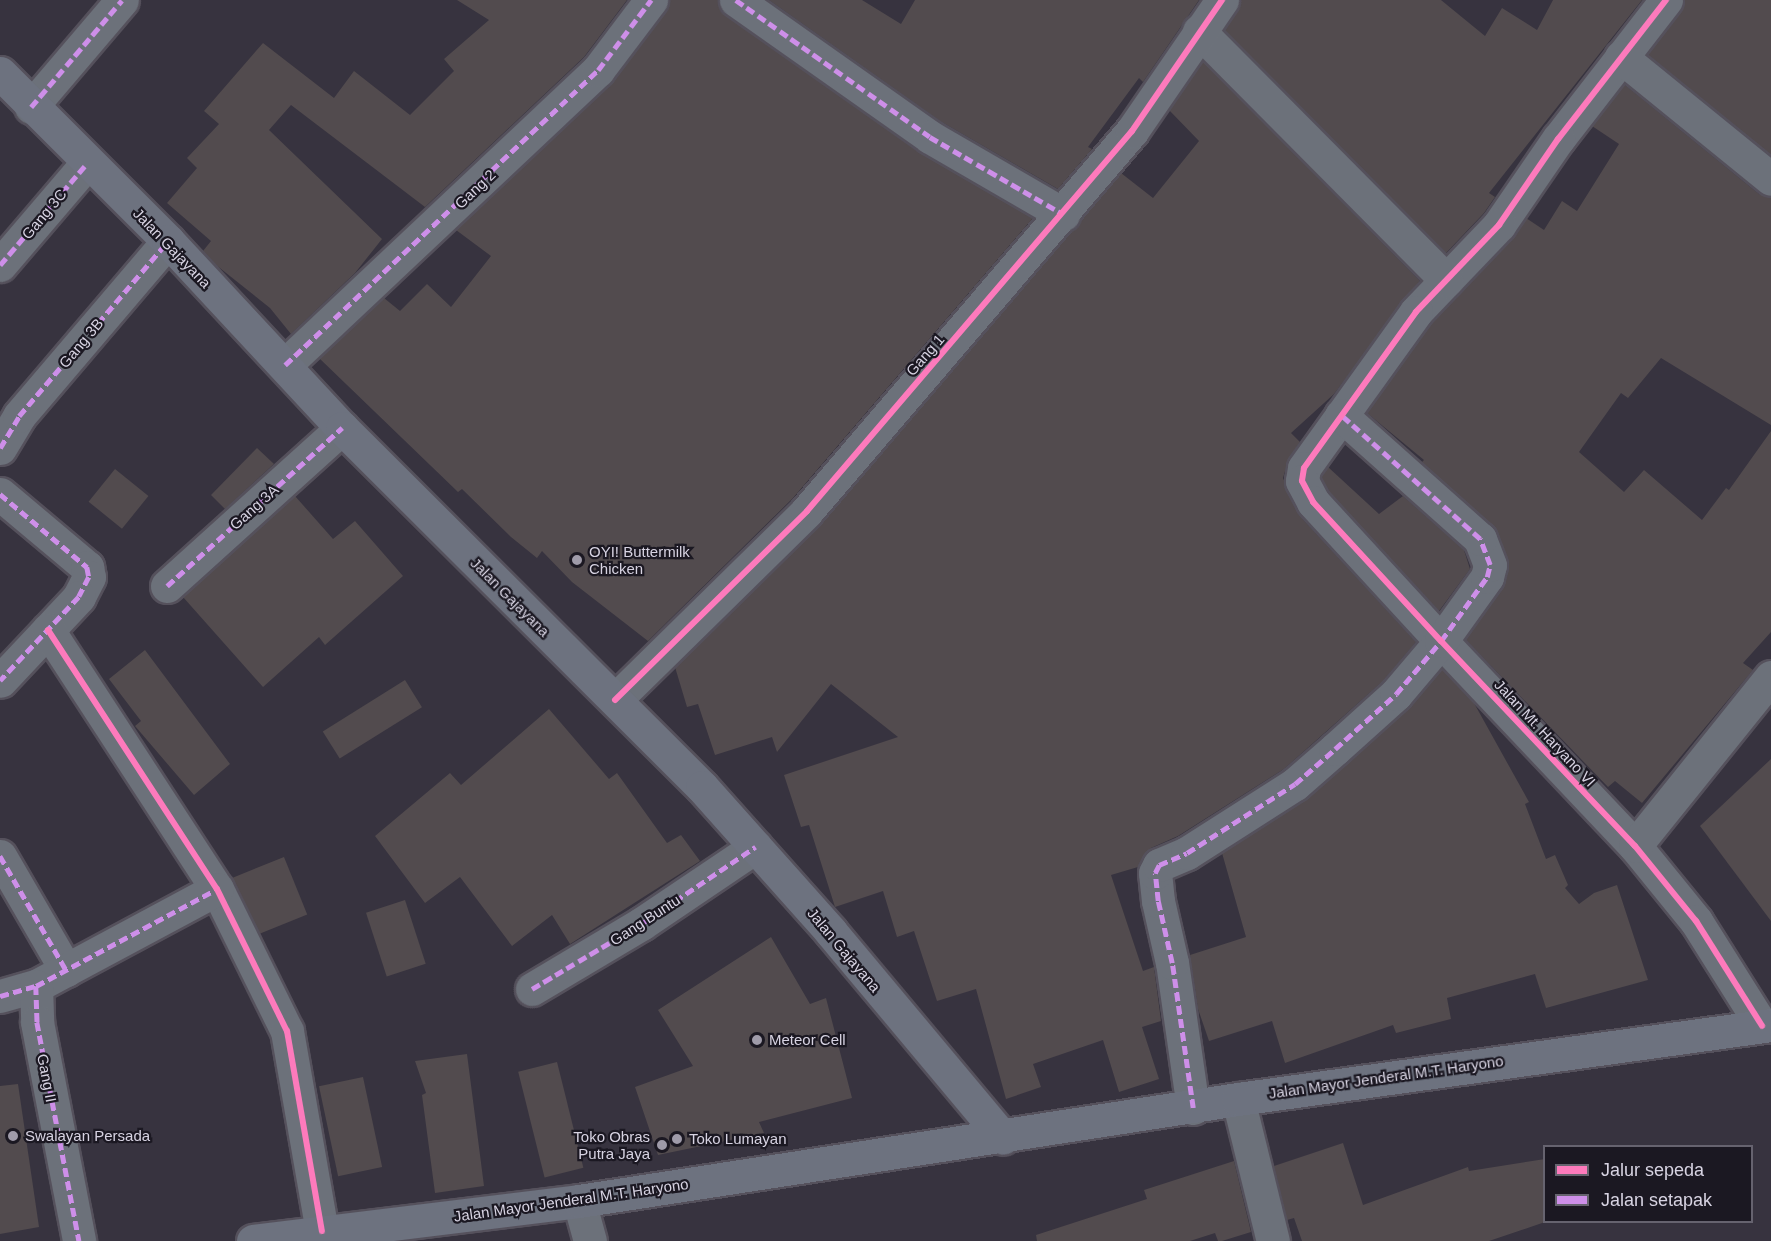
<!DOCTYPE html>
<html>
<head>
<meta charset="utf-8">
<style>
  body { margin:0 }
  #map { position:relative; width:1771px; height:1241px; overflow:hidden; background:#37333f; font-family:Arial,sans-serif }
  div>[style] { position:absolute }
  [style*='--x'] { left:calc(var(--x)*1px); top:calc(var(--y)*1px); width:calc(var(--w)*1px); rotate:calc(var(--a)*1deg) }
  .building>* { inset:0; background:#524b4e; transform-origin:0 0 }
  .roads { filter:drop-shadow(2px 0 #55515c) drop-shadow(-2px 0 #55515c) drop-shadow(0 2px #55515c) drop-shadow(0 -2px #55515c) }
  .street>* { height:33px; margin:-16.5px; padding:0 16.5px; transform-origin:16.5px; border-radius:16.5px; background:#6c717a }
  .primary>* { height:33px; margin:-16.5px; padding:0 16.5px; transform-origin:16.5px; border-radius:16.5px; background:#6d727f }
  .quiet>* { height:4.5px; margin-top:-2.25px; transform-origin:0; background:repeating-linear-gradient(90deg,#ce8fe9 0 9px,transparent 0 13.5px) }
  .cycleway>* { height:6px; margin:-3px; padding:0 3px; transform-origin:3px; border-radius:3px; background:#fd7abc }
  .dots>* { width:16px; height:16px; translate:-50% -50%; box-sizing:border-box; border:3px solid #1b1822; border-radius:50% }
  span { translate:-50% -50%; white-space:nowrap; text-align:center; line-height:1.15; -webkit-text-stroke:4.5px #1b1822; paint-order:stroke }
  .street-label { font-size:15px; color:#d7d3e2 }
  .poi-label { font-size:15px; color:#d7d3e2 }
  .left { translate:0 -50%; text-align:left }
  .right { translate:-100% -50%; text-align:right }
  .legend { position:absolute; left:1543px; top:1145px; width:210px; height:78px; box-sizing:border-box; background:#1b1822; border:2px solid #66636f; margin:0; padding:8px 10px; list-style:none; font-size:18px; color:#d7d3e2 }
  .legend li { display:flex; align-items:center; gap:12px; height:30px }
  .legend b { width:30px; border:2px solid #66636f }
</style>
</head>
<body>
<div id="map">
  <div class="building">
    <i style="clip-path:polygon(457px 0,627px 0,584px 57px,425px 207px,291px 105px,269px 130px,382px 239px,355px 273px,291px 334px,270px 308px,216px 265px,203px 251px,211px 241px,167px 203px,197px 168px,187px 158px,219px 124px,204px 111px,263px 43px,334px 98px,354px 71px,410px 115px,454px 71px,444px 59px,489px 20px)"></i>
    <i style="clip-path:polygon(669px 0,718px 0,725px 15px,919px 152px,1033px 218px,793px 498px,648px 641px,572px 582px,542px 551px,537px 558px,511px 537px,462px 489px,458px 492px,319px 358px,384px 298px,400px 311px,427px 284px,451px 307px,491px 256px,456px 230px,611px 84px,666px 11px)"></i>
    <i style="clip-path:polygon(769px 0,862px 0,901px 24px,915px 0,1199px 0,1143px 82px,1139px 78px,1088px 147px,1092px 149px,1058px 189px,940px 121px)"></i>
    <i style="clip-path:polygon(1240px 0,1441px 0,1485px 36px,1502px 8px,1537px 30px,1553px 0,1642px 0,1489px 193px,1495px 197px,1484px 213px,1446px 253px,1224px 30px)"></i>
    <i style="clip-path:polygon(1684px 0,1771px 0,1771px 155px,1647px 54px,1681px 12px)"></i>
    <i style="clip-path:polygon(1203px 61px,1420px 281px,1334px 394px,1291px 433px,1300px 442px,1289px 458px,1283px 478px,1299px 515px,1416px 642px,1383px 681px,1284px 769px,1178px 836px,1151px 848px,1138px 867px,1111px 875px,1143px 971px,1154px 967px,1161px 1021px,1142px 1027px,1159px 1079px,1119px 1092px,1103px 1040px,1033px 1064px,1041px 1087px,1006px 1099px,976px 989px,937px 1001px,914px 931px,897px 937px,883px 891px,835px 907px,809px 825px,801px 827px,784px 775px,898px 737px,831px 684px,777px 752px,772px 737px,715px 755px,698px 704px,687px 707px,675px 667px,821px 523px,1121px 173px,1153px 198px,1199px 141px,1169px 110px)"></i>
    <i style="clip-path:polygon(1624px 84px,1759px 194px,1771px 197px,1771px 425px,1661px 358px,1628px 398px,1621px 393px,1579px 452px,1624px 492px,1644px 470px,1702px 520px,1726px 488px,1729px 490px,1771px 431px,1771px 632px,1743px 663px,1753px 670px,1642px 803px,1615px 781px,1608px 787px,1465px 639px,1505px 582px,1508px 559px,1497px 532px,1422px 462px,1424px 460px,1367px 413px,1430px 324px,1513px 238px,1526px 218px,1544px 230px,1562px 201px,1577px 211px,1619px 144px,1592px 126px)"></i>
    <i style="clip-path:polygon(257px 448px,274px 464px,225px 509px,211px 495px)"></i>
    <i style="clip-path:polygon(1328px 467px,1379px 514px,1403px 496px,1464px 550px,1470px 569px,1439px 611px,1328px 491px,1321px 478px)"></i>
    <i style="left:115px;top:469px;width:43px;height:42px;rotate:39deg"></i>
    <i style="clip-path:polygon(295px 496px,333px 539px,355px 521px,403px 576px,325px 645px,319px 637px,263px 687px,183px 597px)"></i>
    <i style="clip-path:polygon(145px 650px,230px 764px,194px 795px,135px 726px,141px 721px,109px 679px)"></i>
    <i style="clip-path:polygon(1442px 669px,1474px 703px,1529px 802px,1525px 804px,1546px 859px,1555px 855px,1568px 885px,1565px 888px,1579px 904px,1594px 893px,1617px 885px,1648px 980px,1546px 1008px,1535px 974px,1447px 998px,1451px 1019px,1396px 1033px,1393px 1025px,1285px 1063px,1272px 1021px,1209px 1041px,1198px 1009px,1190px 955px,1246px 937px,1222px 853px,1307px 798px,1409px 708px)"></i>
    <i style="left:405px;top:680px;width:32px;height:97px;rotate:58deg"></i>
    <i style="clip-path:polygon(549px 709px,609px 779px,617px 773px,667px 843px,681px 835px,700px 861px,570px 944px,552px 915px,512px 946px,460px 877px,425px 903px,375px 836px,450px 773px,461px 785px)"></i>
    <i style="clip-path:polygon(1771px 759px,1771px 921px,1700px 826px)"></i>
    <i style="left:284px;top:857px;width:62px;height:56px;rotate:68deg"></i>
    <i style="left:405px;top:900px;width:67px;height:41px;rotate:72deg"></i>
    <i style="clip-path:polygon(771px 937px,810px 1004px,826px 998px,852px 1098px,759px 1122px,764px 1133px,658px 1155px,635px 1087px,693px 1066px,658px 1010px)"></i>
    <i style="clip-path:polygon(467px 1054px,484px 1186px,435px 1193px,422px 1095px,426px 1093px,415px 1061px)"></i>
    <i style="left:557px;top:1062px;width:109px;height:40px;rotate:76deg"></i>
    <i style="left:363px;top:1077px;width:92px;height:45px;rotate:78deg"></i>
    <i style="clip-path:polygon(18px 1084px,39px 1227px,0 1234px,0 1086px)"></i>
    <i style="clip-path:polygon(1343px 1143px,1363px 1205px,1468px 1167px,1469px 1171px,1545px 1159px,1545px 1222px,1489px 1241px,1302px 1241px,1294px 1218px,1287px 1220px,1274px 1166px)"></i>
    <i style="clip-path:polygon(1234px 1161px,1251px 1232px,1222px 1241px,1218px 1241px,1215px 1233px,1190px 1241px,1037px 1241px,1036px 1235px,1147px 1199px,1144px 1190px)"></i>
  </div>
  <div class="roads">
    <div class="street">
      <i style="--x:736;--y:0;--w:237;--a:35.2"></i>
      <i style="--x:930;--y:137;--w:154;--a:30.1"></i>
      <i style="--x:1666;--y:0;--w:176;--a:127.8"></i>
      <i style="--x:1558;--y:139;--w:104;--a:124.5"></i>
      <i style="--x:1499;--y:225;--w:120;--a:133.7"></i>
      <i style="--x:1416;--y:312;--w:192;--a:125.7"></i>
      <i style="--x:1304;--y:468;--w:13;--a:99"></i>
      <i style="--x:1302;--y:481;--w:24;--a:62"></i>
      <i style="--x:1313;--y:502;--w:189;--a:47.4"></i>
      <i style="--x:1441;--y:641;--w:282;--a:46.6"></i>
      <i style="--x:1635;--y:846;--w:97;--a:50.9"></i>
      <i style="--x:1696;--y:921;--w:124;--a:57.8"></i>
      <i style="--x:1199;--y:31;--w:351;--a:45.2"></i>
      <i style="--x:1621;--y:57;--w:193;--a:39.1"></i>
      <i style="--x:31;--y:107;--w:140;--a:-49.6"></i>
      <i style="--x:0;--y:265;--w:134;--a:-49.5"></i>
      <i style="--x:285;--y:365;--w:430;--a:-43.3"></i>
      <i style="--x:598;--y:70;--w:88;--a:-52.9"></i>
      <i style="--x:0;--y:448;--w:37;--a:-59"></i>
      <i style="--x:19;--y:416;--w:230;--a:-49.6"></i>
      <i style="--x:0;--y:494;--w:114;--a:40"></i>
      <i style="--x:87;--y:567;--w:10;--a:79"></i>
      <i style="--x:89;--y:577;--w:22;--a:117"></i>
      <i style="--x:79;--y:597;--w:115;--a:133.2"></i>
      <i style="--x:167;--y:586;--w:236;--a:-42.1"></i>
      <i style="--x:48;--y:630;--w:309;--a:56.9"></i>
      <i style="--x:217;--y:889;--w:158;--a:63.8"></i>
      <i style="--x:287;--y:1031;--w:203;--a:80.1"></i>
      <i style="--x:615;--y:700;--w:269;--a:-44.5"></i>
      <i style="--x:807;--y:511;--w:500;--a:-49.46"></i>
      <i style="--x:1132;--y:131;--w:159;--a:-55.5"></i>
      <i style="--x:1635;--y:846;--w:217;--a:-51.2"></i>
      <i style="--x:0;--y:856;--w:132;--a:59.9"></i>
      <i style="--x:36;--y:986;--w:205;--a:-28.2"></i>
      <i style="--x:532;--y:989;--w:127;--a:-30.8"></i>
      <i style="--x:641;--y:924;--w:138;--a:-34"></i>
      <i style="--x:0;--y:996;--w:37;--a:-16"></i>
      <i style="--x:36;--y:986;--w:36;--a:88"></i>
      <i style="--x:37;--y:1022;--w:223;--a:79.1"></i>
      <i style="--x:1238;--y:1099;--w:146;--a:76.2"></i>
      <i style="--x:1193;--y:1108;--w:147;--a:-98.2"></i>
      <i style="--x:1172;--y:963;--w:64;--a:-102.7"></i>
      <i style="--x:1158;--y:901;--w:28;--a:-96"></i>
      <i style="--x:1155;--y:873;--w:9;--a:-63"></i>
      <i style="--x:1159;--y:865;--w:30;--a:-23"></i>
      <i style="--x:1187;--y:853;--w:128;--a:-32.6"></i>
      <i style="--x:1295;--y:784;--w:53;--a:-41.2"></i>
      <i style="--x:1335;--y:749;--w:82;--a:-42"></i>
      <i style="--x:1396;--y:694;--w:70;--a:-49.7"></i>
      <i style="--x:1441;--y:641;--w:79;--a:-54.3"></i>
      <i style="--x:1487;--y:577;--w:12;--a:-76"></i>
      <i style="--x:1490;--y:565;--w:28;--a:-111"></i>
      <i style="--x:1480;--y:539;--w:186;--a:-138.3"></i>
      <i style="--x:579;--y:1201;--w:41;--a:74.6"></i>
    </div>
    <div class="primary">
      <i style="--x:0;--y:73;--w:238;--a:45"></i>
      <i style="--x:168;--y:241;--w:255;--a:47.1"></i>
      <i style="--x:342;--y:428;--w:508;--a:44.92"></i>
      <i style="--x:702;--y:787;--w:194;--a:48.3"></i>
      <i style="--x:831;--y:932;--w:268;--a:50.1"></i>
      <i style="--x:253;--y:1241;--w:328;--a:-7"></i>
      <i style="--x:579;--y:1201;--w:667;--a:-8.8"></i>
      <i style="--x:1238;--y:1099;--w:538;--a:-7.9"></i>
    </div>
  </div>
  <div class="quiet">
    <i style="--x:736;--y:0;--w:237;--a:35.2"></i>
    <i style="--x:930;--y:137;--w:154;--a:30.1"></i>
    <i style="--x:31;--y:107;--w:140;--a:-49.6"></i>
    <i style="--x:0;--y:265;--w:134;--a:-49.5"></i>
    <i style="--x:285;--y:365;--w:430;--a:-43.3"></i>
    <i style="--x:598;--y:70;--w:88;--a:-52.9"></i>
    <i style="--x:0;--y:448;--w:37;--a:-59"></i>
    <i style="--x:19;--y:416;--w:230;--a:-49.6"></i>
    <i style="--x:0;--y:494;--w:114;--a:40"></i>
    <i style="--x:87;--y:567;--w:10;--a:79"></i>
    <i style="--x:89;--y:577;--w:22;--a:117"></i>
    <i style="--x:79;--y:597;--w:115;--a:133.2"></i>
    <i style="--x:167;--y:586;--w:236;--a:-42.1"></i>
    <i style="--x:0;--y:856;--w:132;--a:59.9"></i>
    <i style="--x:36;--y:986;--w:205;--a:-28.2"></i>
    <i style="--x:532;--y:989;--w:127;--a:-30.8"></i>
    <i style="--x:641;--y:924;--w:138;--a:-34"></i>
    <i style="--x:0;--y:996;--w:37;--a:-16"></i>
    <i style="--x:36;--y:986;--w:36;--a:88"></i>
    <i style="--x:37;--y:1022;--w:223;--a:79.1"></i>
    <i style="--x:1193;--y:1108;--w:147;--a:-98.2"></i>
    <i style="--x:1172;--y:963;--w:64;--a:-102.7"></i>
    <i style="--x:1158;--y:901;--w:28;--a:-96"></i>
    <i style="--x:1155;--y:873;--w:9;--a:-63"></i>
    <i style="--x:1159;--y:865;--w:30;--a:-23"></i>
    <i style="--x:1187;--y:853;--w:128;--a:-32.6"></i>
    <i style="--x:1295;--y:784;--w:53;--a:-41.2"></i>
    <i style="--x:1335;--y:749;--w:82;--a:-42"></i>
    <i style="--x:1396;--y:694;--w:70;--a:-49.7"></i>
    <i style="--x:1441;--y:641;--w:79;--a:-54.3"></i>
    <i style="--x:1487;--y:577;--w:12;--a:-76"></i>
    <i style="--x:1490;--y:565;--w:28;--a:-111"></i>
    <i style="--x:1480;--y:539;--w:186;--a:-138.3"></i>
  </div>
  <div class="cycleway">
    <i style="--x:1666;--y:0;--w:176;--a:127.8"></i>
    <i style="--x:1558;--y:139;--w:104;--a:124.5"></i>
    <i style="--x:1499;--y:225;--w:120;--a:133.7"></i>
    <i style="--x:1416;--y:312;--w:192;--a:125.7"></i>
    <i style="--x:1304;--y:468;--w:13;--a:99"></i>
    <i style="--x:1302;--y:481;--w:24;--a:62"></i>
    <i style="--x:1313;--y:502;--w:189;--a:47.4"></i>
    <i style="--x:1441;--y:641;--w:282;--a:46.6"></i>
    <i style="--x:1635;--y:846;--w:97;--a:50.9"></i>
    <i style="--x:1696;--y:921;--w:124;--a:57.8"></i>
    <i style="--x:48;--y:630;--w:309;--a:56.9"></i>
    <i style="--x:217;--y:889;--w:158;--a:63.8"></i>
    <i style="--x:287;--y:1031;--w:203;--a:80.1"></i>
    <i style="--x:615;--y:700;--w:269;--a:-44.5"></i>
    <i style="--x:807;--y:511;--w:500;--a:-49.46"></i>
    <i style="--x:1132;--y:131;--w:159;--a:-55.5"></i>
  </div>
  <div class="dots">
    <i style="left:577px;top:560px;background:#9f9ba9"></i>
    <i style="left:757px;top:1040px;background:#9f9ba9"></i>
    <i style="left:13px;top:1136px;background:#9f9ba9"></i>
    <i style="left:677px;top:1139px;background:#9f9ba9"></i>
    <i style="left:662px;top:1145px;background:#9f9ba9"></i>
  </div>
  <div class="street-label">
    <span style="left:475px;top:189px;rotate:-43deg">Gang 2</span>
    <span style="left:44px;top:214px;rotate:-50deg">Gang 3C</span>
    <span style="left:172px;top:248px;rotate:46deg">Jalan Gajayana</span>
    <span style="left:81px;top:343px;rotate:-50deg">Gang 3B</span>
    <span style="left:925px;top:355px;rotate:-49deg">Gang 1</span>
    <span style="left:254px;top:507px;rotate:-42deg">Gang 3A</span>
    <span style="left:510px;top:597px;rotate:45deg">Jalan Gajayana</span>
    <span style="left:1545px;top:733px;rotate:47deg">Jalan Mt. Haryano VI</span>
    <span style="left:645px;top:920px;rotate:-33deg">Gang Buntu</span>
    <span style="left:844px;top:950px;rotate:50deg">Jalan Gajayana</span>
    <span style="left:1386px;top:1077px;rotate:-8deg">Jalan Mayor Jenderal M.T. Haryono</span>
    <span style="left:47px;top:1078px;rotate:79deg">Gang II</span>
    <span style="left:571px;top:1200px;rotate:-8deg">Jalan Mayor Jenderal M.T. Haryono</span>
  </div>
  <div class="poi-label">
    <span class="left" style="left:589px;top:560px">OYI! Buttermilk<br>Chicken</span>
    <span class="left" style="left:769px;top:1040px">Meteor Cell</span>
    <span class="left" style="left:25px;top:1136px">Swalayan Persada</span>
    <span class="right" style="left:650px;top:1145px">Toko Obras<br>Putra Jaya</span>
    <span class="left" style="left:689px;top:1139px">Toko Lumayan</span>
  </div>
  <ul class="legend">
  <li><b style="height:8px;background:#fd7abc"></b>Jalur sepeda</li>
  <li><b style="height:8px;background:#ce8fe9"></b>Jalan setapak</li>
  </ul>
</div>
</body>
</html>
